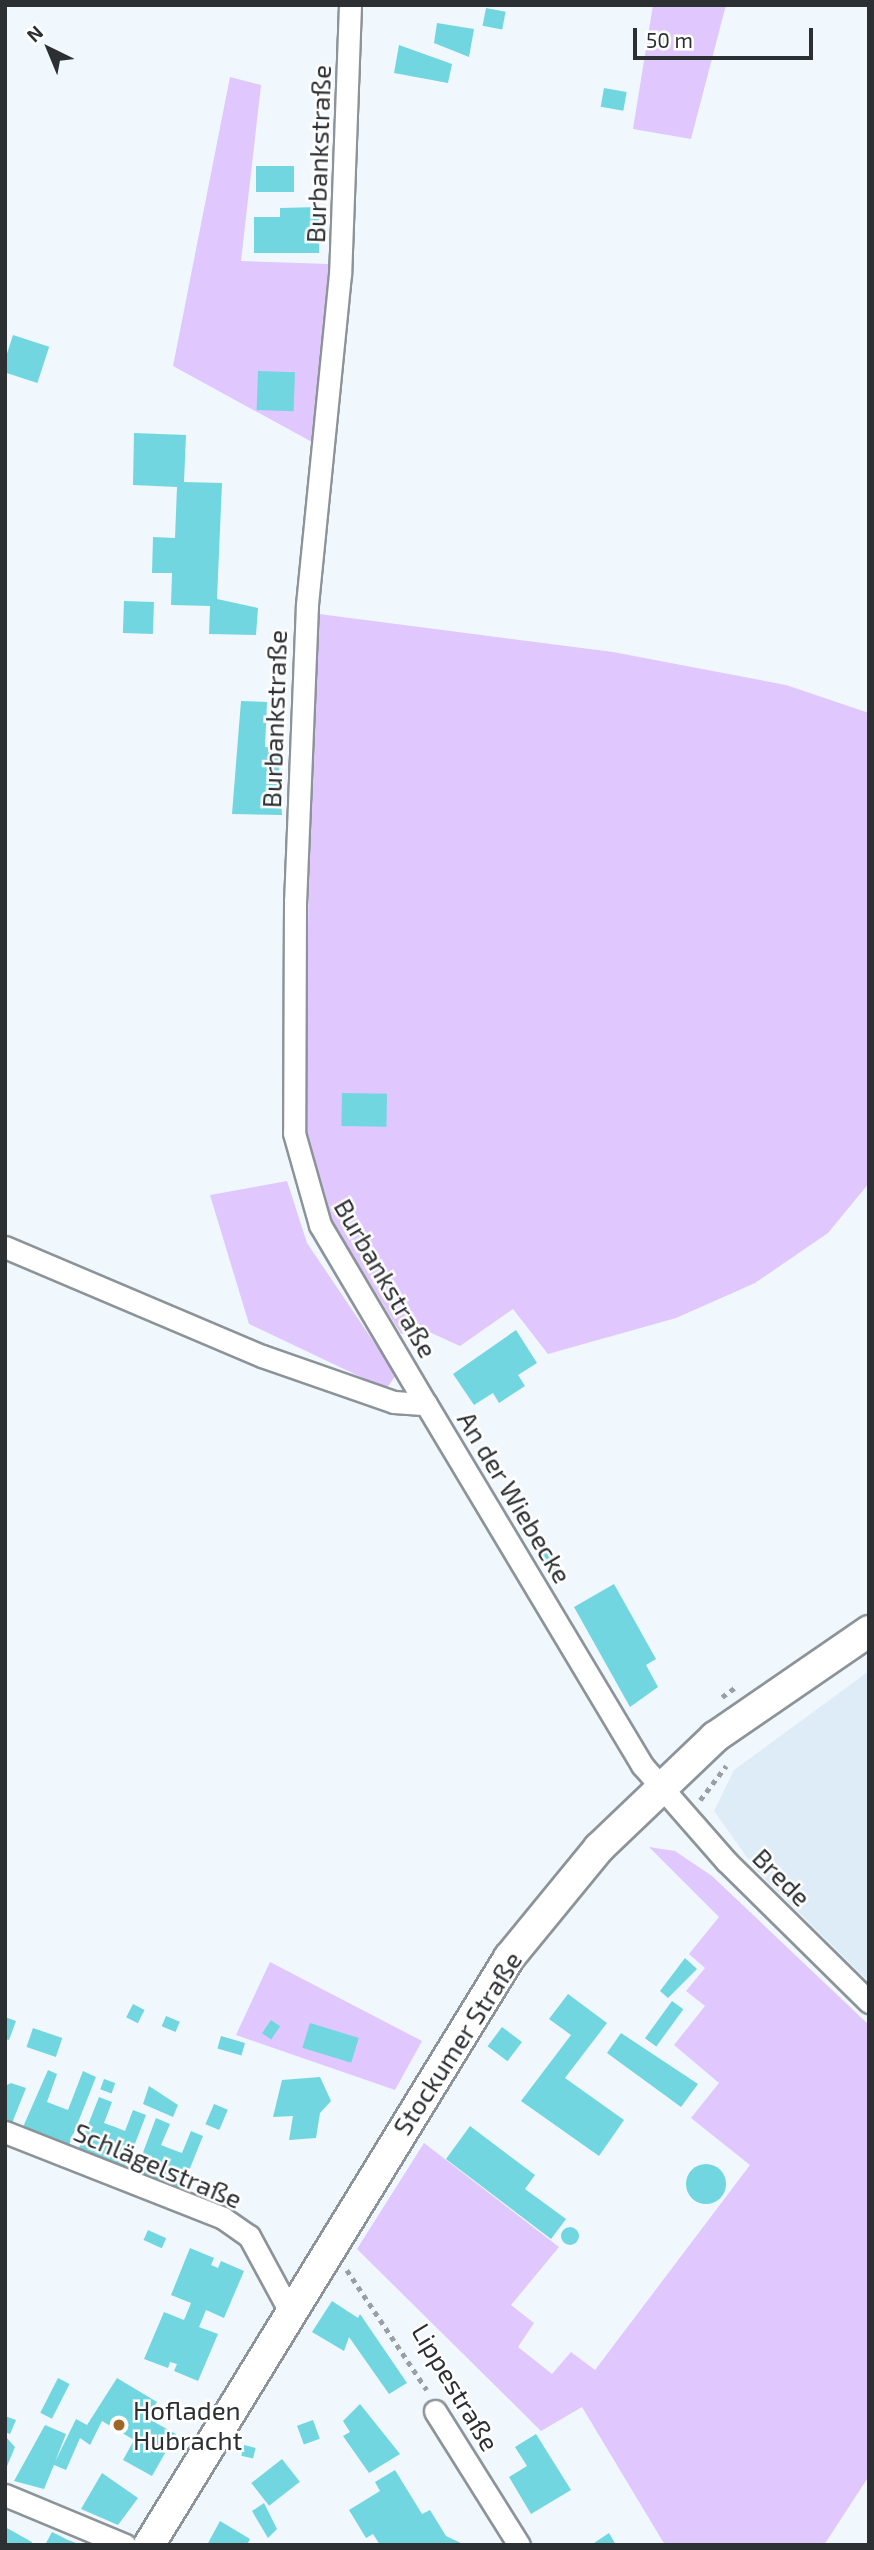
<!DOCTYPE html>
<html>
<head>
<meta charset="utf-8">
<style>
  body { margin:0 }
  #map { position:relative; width:874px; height:2550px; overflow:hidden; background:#f0f8fe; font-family:"Exo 2",sans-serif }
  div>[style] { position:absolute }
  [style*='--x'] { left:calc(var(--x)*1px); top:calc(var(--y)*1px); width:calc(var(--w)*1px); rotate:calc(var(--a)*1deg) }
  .built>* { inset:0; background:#ddecf7 }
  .green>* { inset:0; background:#e0c7fe }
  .building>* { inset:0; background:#71d6df; transform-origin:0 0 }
  .round { border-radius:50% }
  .path>* { height:4.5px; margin-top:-2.25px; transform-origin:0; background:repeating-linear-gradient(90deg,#999fa3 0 5px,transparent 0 10px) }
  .roads { filter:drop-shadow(2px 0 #8d9499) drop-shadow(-2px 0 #8d9499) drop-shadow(0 2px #8d9499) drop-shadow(0 -2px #8d9499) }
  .street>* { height:21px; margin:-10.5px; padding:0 10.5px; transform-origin:10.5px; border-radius:10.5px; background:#fff }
  .secondary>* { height:30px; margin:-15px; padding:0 15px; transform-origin:15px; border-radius:15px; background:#fff }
  .dots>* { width:19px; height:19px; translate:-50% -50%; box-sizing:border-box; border:4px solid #fff; border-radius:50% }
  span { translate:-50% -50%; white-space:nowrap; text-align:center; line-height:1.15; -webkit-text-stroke:5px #fff; paint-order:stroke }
  .street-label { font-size:26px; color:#2d3032 }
  .poi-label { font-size:26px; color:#2d3032 }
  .left { translate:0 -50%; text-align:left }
  .frame { position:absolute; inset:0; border:7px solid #2d3032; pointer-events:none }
  .north { position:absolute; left:14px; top:14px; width:70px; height:70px; -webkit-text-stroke:5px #fff; paint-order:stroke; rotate:317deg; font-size:19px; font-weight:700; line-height:28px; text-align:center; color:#2d3032 }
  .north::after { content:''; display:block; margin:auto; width:24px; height:32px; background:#2d3032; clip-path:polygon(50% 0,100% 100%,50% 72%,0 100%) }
  .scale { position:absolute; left:633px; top:28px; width:180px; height:32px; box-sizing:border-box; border:4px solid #2d3032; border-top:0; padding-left:9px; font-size:21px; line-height:24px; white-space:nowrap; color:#2d3032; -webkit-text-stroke:5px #fff; paint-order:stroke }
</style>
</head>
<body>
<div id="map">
  <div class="built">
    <i style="clip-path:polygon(869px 1671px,869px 1982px,756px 1870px,714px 1811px,734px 1770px)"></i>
  </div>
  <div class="green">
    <i style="clip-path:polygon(653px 5px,726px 5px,691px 139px,633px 129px)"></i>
    <i style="clip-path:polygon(230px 77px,261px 85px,241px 261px,329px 264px,312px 442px,173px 366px)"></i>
    <i style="clip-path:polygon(319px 614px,613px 652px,786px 685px,869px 713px,869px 1183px,828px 1233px,755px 1283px,676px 1318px,548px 1354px,513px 1309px,460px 1346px,427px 1331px,401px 1334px,329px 1216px,306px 1143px,309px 835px)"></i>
    <i style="clip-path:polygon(287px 1181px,307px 1243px,396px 1375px,386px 1389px,249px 1324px,210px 1195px)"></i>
    <i style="clip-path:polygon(649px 1847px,675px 1851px,712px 1876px,869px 2025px,869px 2476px,824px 2545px,665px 2545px,582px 2407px,541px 2431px,357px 2249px,424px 2143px,559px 2247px,511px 2305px,534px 2323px,518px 2347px,552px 2374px,571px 2352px,595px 2370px,750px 2165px,691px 2118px,719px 2083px,674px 2045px,705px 2006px,686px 1991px,705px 1968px,689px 1954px,719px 1917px)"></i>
    <i style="clip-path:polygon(270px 1962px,422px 2041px,395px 2090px,236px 2035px)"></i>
  </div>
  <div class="building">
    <i style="left:486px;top:8px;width:20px;height:18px;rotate:11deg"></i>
    <i style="clip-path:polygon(437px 23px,474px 29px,469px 57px,434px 43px)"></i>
    <i style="clip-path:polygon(399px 45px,452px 64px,448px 83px,394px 73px)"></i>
    <i style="left:604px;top:88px;width:23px;height:19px;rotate:10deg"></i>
    <i style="left:256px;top:166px;width:38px;height:26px"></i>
    <i style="clip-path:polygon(319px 207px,319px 253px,254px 253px,254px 217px,280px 217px,280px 208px)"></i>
    <i style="left:13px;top:335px;width:38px;height:38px;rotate:18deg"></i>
    <i style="left:258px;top:371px;width:37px;height:39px;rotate:2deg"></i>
    <i style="clip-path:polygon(134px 433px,186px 435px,184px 482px,222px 483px,217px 599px,258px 608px,256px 635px,209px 634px,210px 606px,171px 605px,172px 573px,152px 573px,153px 537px,175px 538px,177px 487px,133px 485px)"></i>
    <i style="left:124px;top:601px;width:30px;height:32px;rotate:2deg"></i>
    <i style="clip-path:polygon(241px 701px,267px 702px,265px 747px,278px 747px,282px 815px,232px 814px)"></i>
    <i style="left:342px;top:1093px;width:45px;height:33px;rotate:1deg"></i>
    <i style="clip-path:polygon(516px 1330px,537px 1363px,518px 1375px,525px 1386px,499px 1403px,493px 1393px,474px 1405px,453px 1374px)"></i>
    <i style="left:550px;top:1548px;width:23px;height:12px;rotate:59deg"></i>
    <i style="clip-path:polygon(614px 1584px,656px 1659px,646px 1665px,658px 1687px,630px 1707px,574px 1607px)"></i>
    <i style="clip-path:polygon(685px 1958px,697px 1969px,668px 1998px,660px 1991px)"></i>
    <i style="clip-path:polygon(568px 1994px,607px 2023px,565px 2078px,624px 2120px,599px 2156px,521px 2101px,571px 2035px,549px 2019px)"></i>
    <i style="left:672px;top:2001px;width:14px;height:46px;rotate:36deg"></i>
    <i style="left:133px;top:2004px;width:13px;height:15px;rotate:27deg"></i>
    <i style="left:166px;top:2016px;width:15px;height:11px;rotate:23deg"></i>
    <i style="clip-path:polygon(5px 2017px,16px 2021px,9px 2040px,5px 2039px)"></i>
    <i style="left:271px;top:2020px;width:11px;height:16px;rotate:34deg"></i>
    <i style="left:310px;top:2023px;width:51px;height:26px;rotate:17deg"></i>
    <i style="left:502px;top:2027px;width:25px;height:24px;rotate:37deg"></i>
    <i style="left:33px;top:2028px;width:31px;height:20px;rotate:19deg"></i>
    <i style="clip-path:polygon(621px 2033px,698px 2084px,681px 2107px,607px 2053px)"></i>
    <i style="left:221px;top:2036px;width:25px;height:13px;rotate:16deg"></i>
    <i style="clip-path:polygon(48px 2070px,57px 2074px,47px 2102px,68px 2110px,83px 2071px,96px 2077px,69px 2145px,23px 2127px)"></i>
    <i style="clip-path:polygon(320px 2077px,331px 2101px,320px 2113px,316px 2138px,289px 2140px,293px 2116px,273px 2117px,282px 2080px)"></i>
    <i style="left:104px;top:2079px;width:12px;height:11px;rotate:20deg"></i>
    <i style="clip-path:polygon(11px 2083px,26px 2088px,12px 2123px,5px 2121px,5px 2086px)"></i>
    <i style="clip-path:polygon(149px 2086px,178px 2105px,173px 2117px,143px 2104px)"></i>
    <i style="clip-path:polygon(99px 2097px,112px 2102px,104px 2123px,115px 2127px,125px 2131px,133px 2110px,146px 2115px,126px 2167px,79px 2148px)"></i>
    <i style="left:214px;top:2104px;width:15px;height:22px;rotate:23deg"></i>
    <i style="clip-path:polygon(156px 2118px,170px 2124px,161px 2145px,171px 2149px,182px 2153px,191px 2131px,203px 2136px,182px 2188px,136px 2171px)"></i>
    <i style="clip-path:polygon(470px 2126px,535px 2175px,525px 2189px,566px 2219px,551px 2239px,446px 2159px)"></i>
    <i class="round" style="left:686px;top:2164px;width:40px;height:40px"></i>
    <i class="round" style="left:561px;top:2227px;width:18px;height:18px"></i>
    <i style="left:148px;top:2230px;width:20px;height:11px;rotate:24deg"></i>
    <i style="clip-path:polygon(190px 2248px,214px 2258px,211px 2265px,218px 2268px,221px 2261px,244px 2271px,224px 2318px,206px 2310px,199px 2327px,218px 2334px,198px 2381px,174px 2371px,177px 2364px,170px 2362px,168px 2368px,144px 2359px,164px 2312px,184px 2320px,191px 2303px,171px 2295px)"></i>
    <i style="clip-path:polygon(332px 2301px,358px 2318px,360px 2314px,407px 2383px,389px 2394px,349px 2337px,344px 2351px,312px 2332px)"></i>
    <i style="left:58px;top:2378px;width:13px;height:39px;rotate:27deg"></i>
    <i style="clip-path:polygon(117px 2378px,157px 2402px,147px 2418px,176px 2434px,152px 2476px,123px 2460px,134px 2440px,102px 2421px,90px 2445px,80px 2438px,66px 2470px,54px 2465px,44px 2489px,14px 2481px,45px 2425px,66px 2434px,55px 2462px,76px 2419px,87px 2425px)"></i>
    <i style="clip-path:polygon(360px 2404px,400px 2454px,369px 2473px,343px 2436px,350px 2432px,343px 2421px)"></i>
    <i style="clip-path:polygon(5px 2416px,16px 2420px,10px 2434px,5px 2432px)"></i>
    <i style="left:313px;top:2420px;width:20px;height:17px;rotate:70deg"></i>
    <i style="clip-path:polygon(536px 2434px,571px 2490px,531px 2514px,509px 2477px,527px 2466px,515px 2447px)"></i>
    <i style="clip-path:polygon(5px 2436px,15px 2447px,5px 2471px)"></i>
    <i style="left:244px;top:2445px;width:12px;height:11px;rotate:14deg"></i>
    <i style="left:282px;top:2459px;width:29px;height:39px;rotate:52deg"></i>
    <i style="clip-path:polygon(395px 2470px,422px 2514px,430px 2510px,446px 2536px,465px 2545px,380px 2545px,373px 2534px,366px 2538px,349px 2510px,380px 2491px,375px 2482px)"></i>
    <i style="clip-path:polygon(102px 2473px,138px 2498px,118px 2525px,81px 2509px)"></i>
    <i style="clip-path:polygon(264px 2503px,277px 2529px,268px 2538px,252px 2511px)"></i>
    <i style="clip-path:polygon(220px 2521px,250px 2539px,247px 2545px,207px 2545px)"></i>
    <i style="clip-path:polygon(5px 2527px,32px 2542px,31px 2545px,5px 2545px)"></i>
    <i style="clip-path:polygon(52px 2532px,68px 2540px,81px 2545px,45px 2545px)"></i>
    <i style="clip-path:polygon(609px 2533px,616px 2545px,591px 2545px)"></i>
  </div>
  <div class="path">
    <i style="--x:722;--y:1697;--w:19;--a:-36"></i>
    <i style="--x:700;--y:1800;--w:43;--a:-52.6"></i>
    <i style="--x:347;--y:2270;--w:144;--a:56.3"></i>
  </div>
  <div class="roads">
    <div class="street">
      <i style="--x:350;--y:5;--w:269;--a:92.1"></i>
      <i style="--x:340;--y:274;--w:333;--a:95.7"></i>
      <i style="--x:307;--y:605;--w:296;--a:92.3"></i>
      <i style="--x:295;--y:901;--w:232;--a:90.2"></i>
      <i style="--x:294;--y:1133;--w:96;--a:74.2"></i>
      <i style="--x:320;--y:1225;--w:208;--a:59.4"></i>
      <i style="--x:5;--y:1247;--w:279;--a:23"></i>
      <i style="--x:262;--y:1356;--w:140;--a:19.2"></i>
      <i style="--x:394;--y:1402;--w:32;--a:4"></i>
      <i style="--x:426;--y:1404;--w:421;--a:59.1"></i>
      <i style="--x:642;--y:1765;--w:128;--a:48.8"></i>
      <i style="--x:726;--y:1861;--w:201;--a:44.6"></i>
      <i style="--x:5;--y:2132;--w:234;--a:21.5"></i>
      <i style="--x:223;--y:2218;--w:32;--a:35"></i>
      <i style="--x:249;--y:2236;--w:84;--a:61.6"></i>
      <i style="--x:435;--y:2411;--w:158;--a:57.9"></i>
      <i style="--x:5;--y:2495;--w:130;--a:22.6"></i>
    </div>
    <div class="secondary">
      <i style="--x:149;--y:2545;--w:689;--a:-58.48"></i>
      <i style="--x:509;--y:1958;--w:142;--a:-50.7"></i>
      <i style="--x:599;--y:1848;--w:161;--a:-43.7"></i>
      <i style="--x:715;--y:1737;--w:187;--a:-34.5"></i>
    </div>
  </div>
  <div class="dots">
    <i style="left:119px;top:2425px;background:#9f6724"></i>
  </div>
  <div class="street-label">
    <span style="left:318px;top:154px;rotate:-88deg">Burbankstraße</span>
    <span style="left:274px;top:719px;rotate:-88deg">Burbankstraße</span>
    <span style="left:386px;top:1278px;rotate:60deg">Burbankstraße</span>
    <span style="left:515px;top:1497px;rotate:59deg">An der Wiebecke</span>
    <span style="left:782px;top:1877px;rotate:45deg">Brede</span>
    <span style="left:457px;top:2043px;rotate:-57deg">Stockumer Straße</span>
    <span style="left:158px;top:2165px;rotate:23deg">Schlägelstraße</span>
    <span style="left:456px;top:2387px;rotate:59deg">Lippestraße</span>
  </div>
  <div class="poi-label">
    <span class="left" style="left:133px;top:2425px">Hofladen<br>Hubracht</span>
  </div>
  <div class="frame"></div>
  <div class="north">N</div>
  <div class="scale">50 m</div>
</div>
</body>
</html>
